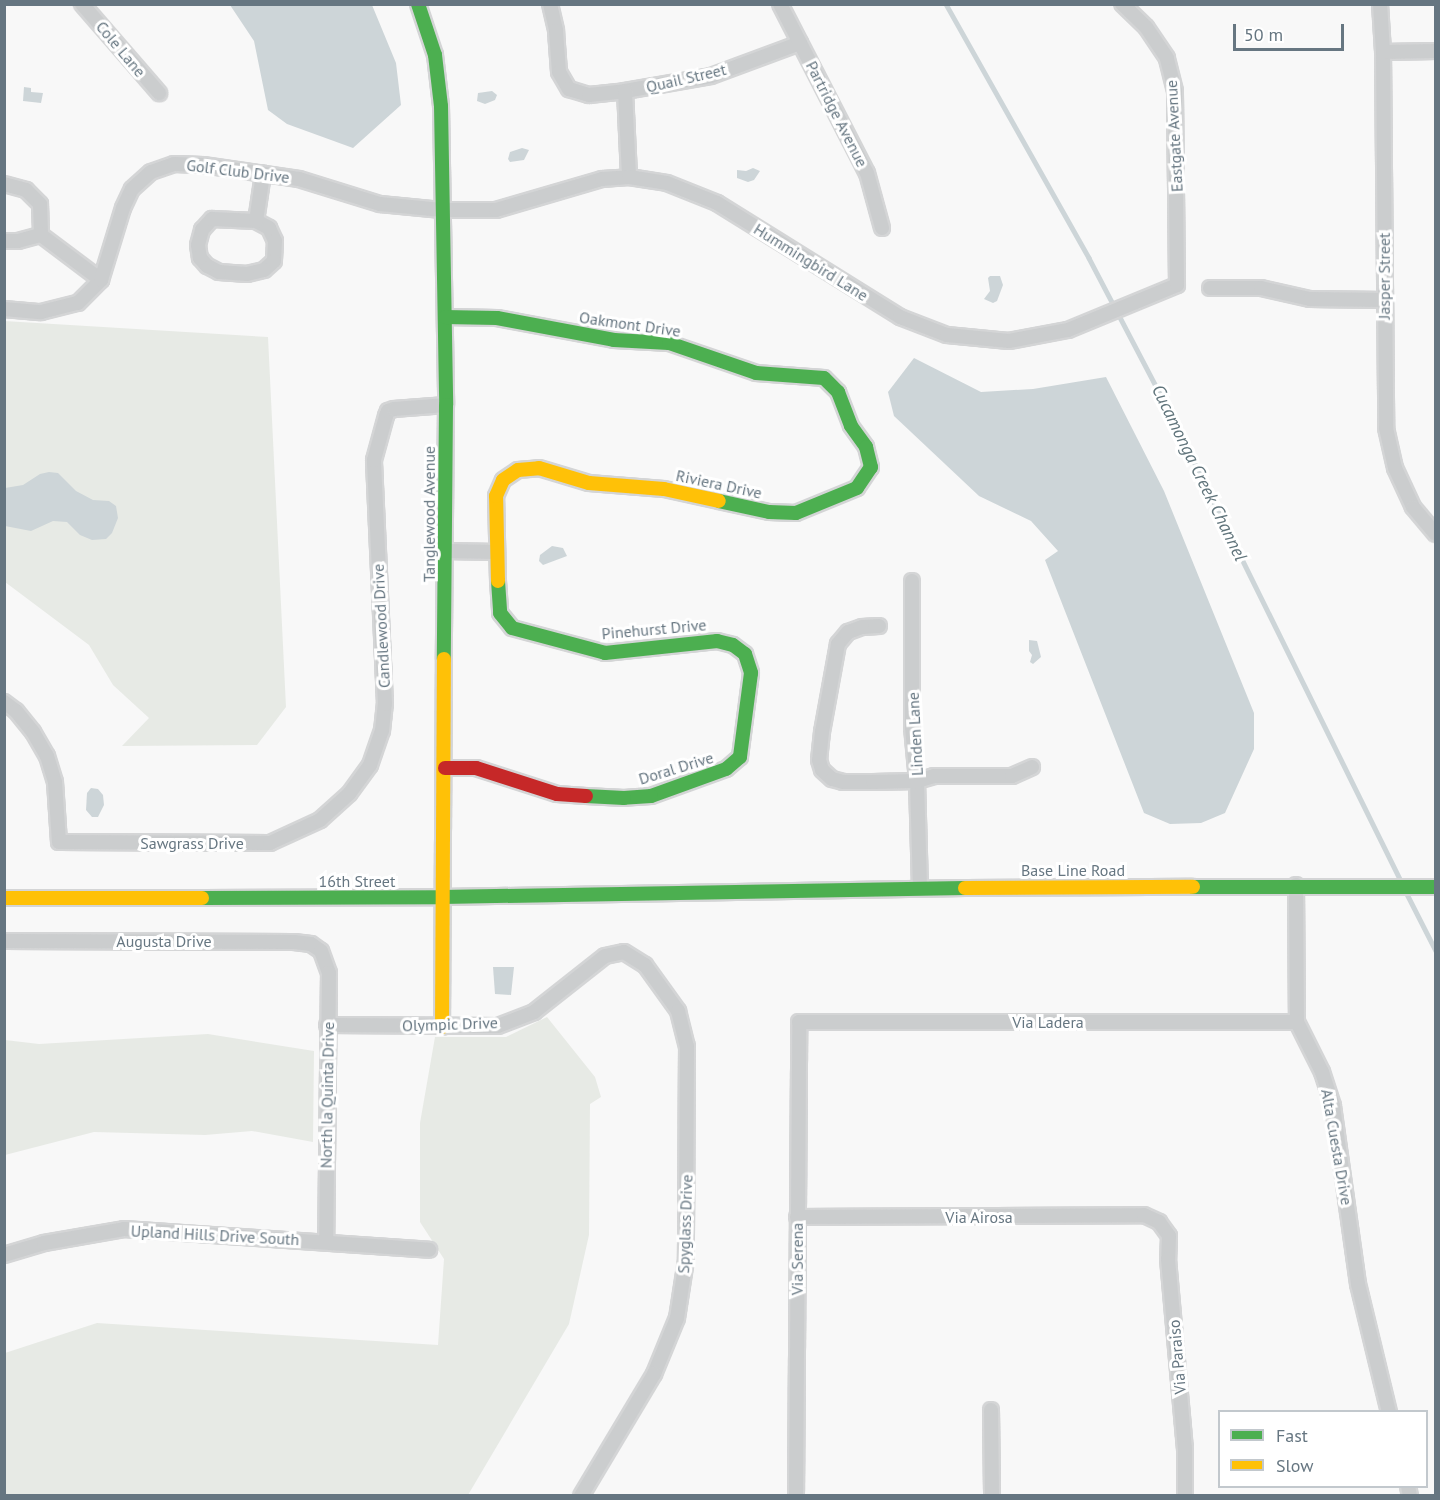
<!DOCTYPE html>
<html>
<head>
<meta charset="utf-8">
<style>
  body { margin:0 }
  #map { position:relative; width:1440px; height:1500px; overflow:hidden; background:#f8f8f8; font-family:"PT Sans",sans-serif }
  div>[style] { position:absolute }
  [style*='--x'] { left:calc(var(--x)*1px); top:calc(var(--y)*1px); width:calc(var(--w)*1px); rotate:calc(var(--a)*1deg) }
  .green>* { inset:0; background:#e7eae5 }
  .water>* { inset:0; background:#cdd5d8 }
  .stream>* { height:4.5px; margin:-2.25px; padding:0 2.25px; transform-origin:2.25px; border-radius:2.25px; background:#cdd5d8 }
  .roads { filter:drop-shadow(2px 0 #d4d5d6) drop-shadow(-2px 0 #d4d5d6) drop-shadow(0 2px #d4d5d6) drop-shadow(0 -2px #d4d5d6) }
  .street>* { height:14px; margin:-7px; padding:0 7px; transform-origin:7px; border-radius:7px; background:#cbcdce }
  .fast>* { height:14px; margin:-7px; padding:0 7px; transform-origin:7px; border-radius:7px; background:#4caf50 }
  .slow>* { height:14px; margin:-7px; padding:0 7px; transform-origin:7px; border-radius:7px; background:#ffc107 }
  .jam>* { height:14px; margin:-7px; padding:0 7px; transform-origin:7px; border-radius:7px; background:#c62828 }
  span { translate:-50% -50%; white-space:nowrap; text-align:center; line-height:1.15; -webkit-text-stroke:6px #fff; paint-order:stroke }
  .street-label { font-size:16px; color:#667681 }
  .water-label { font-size:18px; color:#60747b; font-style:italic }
  .frame { position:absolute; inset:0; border:6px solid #667681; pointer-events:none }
  .legend { position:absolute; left:1218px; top:1410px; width:210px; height:78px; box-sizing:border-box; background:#fff; border:2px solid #c2c8cd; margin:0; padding:8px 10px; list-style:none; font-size:18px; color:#667681 }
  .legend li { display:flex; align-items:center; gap:12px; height:30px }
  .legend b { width:30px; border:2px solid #c2c8cd }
  .scale { position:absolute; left:1233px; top:24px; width:111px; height:27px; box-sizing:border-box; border:3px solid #667681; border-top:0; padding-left:8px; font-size:18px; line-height:21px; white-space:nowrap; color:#667681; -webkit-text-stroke:4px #fff; paint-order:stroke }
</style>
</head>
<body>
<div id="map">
  <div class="green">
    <i style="clip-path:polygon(4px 321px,268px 337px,286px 707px,257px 745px,122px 746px,149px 718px,113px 685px,89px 645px,5px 582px)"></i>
    <i style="clip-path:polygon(547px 1017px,595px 1077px,601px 1097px,590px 1104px,589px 1235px,569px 1324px,468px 1495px,5px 1495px,5px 1353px,97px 1323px,438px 1345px,444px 1259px,420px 1222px,420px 1123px,435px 1037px,506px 1037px)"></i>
    <i style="clip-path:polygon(208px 1034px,314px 1051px,313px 1142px,252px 1131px,205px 1135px,94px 1132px,5px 1155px,5px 1040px,39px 1044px)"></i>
  </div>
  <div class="water">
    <i style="clip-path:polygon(230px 5px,372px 5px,396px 63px,401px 105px,353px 148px,287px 124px,268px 110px,254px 41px)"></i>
    <i style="clip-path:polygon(24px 87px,31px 88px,31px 92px,43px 93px,41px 103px,23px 101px)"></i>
    <i style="clip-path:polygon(492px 91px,497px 95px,495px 100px,485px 104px,477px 101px,478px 93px)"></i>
    <i style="clip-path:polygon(522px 148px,529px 150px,524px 160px,510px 162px,508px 159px,510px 152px)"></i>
    <i style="clip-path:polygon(753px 168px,760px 171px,754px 180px,748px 182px,737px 178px,737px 170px,746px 171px)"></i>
    <i style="clip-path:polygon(990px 276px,1000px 276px,1003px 285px,997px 301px,993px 303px,984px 299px,990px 291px,988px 278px)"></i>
    <i style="clip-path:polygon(914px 358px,981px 392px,1033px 389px,1106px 377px,1164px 491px,1254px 713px,1254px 749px,1225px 813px,1201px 823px,1170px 824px,1144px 813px,1045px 560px,1058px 551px,1031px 521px,979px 496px,894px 416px,888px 392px)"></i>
    <i style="clip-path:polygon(49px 472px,58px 473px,76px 491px,93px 500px,109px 501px,116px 506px,118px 518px,112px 533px,106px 539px,92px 540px,80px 535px,67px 522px,53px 521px,31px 531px,5px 526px,5px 488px,23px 485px,40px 474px)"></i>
    <i style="clip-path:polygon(552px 546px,563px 548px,567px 556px,543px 565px,539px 561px,540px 555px)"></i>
    <i style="clip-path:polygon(1029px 640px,1037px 641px,1041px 657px,1033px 664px,1030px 662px,1032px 655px,1029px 651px)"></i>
    <i style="clip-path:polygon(91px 788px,98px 789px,103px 795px,104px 805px,98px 817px,92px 817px,86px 810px,87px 793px)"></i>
    <i style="clip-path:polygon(493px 967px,514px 967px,511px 995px,495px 994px)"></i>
  </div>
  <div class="stream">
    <i style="--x:946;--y:4;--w:291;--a:60.6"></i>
    <i style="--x:1089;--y:258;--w:168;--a:62.4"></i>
    <i style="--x:1167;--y:407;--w:529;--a:63.73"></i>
    <i style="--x:1407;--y:894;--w:64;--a:63"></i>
  </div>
  <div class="roads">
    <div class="street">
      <i style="--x:82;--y:4;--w:118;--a:49.1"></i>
      <i style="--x:550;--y:4;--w:28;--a:77"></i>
      <i style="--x:556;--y:31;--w:41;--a:85.8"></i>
      <i style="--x:559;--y:72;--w:20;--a:60"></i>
      <i style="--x:569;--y:89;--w:21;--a:17"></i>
      <i style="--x:589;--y:95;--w:36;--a:-6"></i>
      <i style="--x:625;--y:91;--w:87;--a:-9.9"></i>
      <i style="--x:711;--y:76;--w:95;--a:-20.3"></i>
      <i style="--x:780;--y:4;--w:190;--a:62.8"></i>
      <i style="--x:867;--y:173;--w:57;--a:74.7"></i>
      <i style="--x:1380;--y:4;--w:48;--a:86.4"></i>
      <i style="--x:1383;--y:52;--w:376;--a:89.5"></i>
      <i style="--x:1386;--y:428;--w:41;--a:77.3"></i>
      <i style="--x:1395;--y:468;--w:43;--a:65.2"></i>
      <i style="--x:1413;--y:507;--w:35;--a:50"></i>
      <i style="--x:1383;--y:52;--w:53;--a:-1.1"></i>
      <i style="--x:625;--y:91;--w:86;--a:87.3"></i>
      <i style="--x:4;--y:184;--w:23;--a:15"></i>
      <i style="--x:26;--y:190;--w:20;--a:45"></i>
      <i style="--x:40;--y:204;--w:31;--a:88"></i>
      <i style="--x:256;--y:221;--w:15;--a:28"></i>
      <i style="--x:269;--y:228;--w:14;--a:65"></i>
      <i style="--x:275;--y:241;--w:20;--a:93"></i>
      <i style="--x:274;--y:261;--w:13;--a:138"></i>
      <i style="--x:264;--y:270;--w:17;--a:167"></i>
      <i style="--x:247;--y:274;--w:28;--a:-176"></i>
      <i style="--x:219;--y:272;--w:13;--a:-153"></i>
      <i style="--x:207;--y:266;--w:11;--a:-131"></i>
      <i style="--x:200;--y:258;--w:13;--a:-99"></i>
      <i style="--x:198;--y:245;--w:16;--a:-75"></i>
      <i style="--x:202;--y:230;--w:15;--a:-48"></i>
      <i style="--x:212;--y:219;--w:44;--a:2.6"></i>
      <i style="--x:256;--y:221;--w:48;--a:-81.5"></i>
      <i style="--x:41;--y:235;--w:75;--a:36.9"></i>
      <i style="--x:4;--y:241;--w:14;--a:0"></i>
      <i style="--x:18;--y:241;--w:24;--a:-15"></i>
      <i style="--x:1210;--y:288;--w:51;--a:0"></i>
      <i style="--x:1261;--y:288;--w:50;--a:12.7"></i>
      <i style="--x:1310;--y:299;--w:74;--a:0.8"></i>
      <i style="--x:4;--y:309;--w:37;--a:5"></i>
      <i style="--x:41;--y:312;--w:38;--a:-14"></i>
      <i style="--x:78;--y:303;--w:33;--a:-45"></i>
      <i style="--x:101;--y:280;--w:75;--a:-73"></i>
      <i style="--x:123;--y:208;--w:21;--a:-65"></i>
      <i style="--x:132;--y:189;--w:25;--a:-42"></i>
      <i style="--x:151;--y:172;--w:24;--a:-19"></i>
      <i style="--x:174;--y:164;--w:29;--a:2"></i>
      <i style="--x:203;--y:165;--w:97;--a:8.3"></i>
      <i style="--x:299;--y:179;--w:85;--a:17.2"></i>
      <i style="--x:380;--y:204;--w:62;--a:5.5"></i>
      <i style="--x:442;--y:210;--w:54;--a:0"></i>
      <i style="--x:496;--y:210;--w:110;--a:-16.3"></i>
      <i style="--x:602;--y:179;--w:27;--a:-4"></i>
      <i style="--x:629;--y:177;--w:38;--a:9"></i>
      <i style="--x:667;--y:183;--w:54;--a:21.8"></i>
      <i style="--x:717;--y:203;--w:216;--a:31.9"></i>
      <i style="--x:900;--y:317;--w:50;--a:21"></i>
      <i style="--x:947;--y:335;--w:62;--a:5.5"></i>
      <i style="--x:1009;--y:341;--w:60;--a:-10.6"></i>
      <i style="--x:1068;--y:330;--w:118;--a:-22.4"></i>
      <i style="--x:1177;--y:285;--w:194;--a:-90.6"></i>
      <i style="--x:1175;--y:91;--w:34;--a:-104"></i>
      <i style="--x:1167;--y:58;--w:37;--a:-124"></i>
      <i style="--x:1146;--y:27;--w:33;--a:-136"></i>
      <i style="--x:445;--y:551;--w:52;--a:1.1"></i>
      <i style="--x:912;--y:581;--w:146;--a:90"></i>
      <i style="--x:912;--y:727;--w:54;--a:84.7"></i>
      <i style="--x:917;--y:781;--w:107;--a:88.4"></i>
      <i style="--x:879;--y:626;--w:17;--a:177"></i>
      <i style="--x:862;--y:627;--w:15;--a:160"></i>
      <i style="--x:848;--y:632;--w:16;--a:130"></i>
      <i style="--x:838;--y:644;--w:89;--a:100.3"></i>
      <i style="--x:822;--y:732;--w:28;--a:96"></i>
      <i style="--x:819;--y:760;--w:10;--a:73"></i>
      <i style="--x:822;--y:770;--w:13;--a:42"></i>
      <i style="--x:832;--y:779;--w:11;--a:15"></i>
      <i style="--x:843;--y:782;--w:30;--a:0"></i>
      <i style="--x:873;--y:782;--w:44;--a:-1.3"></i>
      <i style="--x:917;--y:781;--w:18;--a:-16"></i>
      <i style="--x:934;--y:776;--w:78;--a:0"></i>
      <i style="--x:1012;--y:776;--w:22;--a:-24"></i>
      <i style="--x:4;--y:702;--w:15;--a:37"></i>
      <i style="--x:16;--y:711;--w:27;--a:51"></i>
      <i style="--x:33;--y:732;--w:28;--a:60"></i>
      <i style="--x:47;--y:756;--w:27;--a:73"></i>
      <i style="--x:55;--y:782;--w:60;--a:86.2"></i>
      <i style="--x:59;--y:842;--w:211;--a:0.3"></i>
      <i style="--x:270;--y:843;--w:55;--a:-24.7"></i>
      <i style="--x:320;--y:820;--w:39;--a:-42"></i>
      <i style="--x:349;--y:794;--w:36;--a:-54"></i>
      <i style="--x:370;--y:765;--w:36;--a:-71"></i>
      <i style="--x:382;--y:731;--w:27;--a:-84"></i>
      <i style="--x:385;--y:704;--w:244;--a:-92.6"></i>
      <i style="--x:374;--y:460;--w:46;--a:-74.7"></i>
      <i style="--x:386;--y:416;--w:5;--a:-68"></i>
      <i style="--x:388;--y:411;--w:6;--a:-18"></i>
      <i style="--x:394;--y:409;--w:52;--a:-4.4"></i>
      <i style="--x:1296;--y:885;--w:137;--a:89.6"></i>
      <i style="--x:1297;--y:1022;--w:56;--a:63.4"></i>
      <i style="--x:1322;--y:1072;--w:36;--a:72"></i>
      <i style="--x:1333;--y:1106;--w:180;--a:82"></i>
      <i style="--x:1358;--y:1284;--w:132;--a:76.4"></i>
      <i style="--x:4;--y:941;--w:290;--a:0.2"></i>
      <i style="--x:294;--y:942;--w:17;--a:7"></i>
      <i style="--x:311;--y:944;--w:12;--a:35"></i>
      <i style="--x:321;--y:951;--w:23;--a:70"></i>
      <i style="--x:329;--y:973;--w:268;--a:90.6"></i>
      <i style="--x:327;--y:1025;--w:171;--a:0.3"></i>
      <i style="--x:498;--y:1026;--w:39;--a:-21"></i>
      <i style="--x:534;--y:1012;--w:90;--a:-38.3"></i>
      <i style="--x:605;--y:956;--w:19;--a:-12"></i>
      <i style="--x:624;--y:952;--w:25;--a:32"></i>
      <i style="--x:645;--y:965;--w:57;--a:54.3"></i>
      <i style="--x:678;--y:1011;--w:36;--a:76"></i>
      <i style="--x:687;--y:1046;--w:214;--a:90.3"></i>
      <i style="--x:686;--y:1260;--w:59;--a:98.8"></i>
      <i style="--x:677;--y:1318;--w:61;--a:112.3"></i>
      <i style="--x:654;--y:1374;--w:142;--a:120.9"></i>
      <i style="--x:797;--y:1217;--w:347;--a:-0.3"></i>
      <i style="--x:1144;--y:1215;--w:17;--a:25"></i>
      <i style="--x:1159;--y:1222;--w:17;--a:54"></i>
      <i style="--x:1169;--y:1236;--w:23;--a:92"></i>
      <i style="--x:1168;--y:1259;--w:190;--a:84.9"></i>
      <i style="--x:1185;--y:1448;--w:48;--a:90"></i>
      <i style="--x:4;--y:1255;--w:42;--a:-16.7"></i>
      <i style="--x:44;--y:1243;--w:81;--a:-9.9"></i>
      <i style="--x:124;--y:1229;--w:306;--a:3.9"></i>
      <i style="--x:991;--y:1410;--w:86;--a:89.3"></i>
      <i style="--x:1408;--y:1486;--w:10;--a:79"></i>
      <i style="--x:796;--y:1496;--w:474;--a:-89.6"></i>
      <i style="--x:799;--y:1022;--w:498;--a:0"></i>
    </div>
    <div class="fast">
      <i style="--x:418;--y:4;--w:54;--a:71.6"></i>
      <i style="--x:435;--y:55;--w:51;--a:83.3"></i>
      <i style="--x:441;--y:106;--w:299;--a:89"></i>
      <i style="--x:446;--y:405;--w:254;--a:90.5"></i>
      <i style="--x:445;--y:317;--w:52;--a:1.1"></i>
      <i style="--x:497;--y:318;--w:119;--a:10.6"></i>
      <i style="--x:614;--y:340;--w:55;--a:3.1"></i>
      <i style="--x:669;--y:343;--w:92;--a:19"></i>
      <i style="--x:756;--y:373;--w:68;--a:4.2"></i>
      <i style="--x:824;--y:378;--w:20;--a:45"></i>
      <i style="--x:838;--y:392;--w:36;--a:69"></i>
      <i style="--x:851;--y:426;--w:26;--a:54"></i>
      <i style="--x:866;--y:447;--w:21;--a:76"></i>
      <i style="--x:871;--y:467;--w:25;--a:124"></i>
      <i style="--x:857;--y:488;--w:66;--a:157.7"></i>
      <i style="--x:796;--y:513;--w:27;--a:-178"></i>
      <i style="--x:769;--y:512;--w:51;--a:-167.6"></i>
      <i style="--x:498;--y:581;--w:32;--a:86"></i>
      <i style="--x:500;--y:613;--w:19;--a:51"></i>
      <i style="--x:512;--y:628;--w:96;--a:15"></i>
      <i style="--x:605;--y:653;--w:113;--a:-6.1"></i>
      <i style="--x:717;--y:641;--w:16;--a:14"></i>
      <i style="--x:733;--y:645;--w:15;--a:37"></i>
      <i style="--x:745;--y:654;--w:20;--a:72"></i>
      <i style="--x:751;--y:673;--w:85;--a:97.5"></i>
      <i style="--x:740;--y:757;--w:18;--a:139"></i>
      <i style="--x:726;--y:769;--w:80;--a:160.2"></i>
      <i style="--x:651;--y:796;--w:27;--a:176"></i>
      <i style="--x:624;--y:798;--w:38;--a:-177"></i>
      <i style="--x:1193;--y:887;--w:243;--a:0"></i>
      <i style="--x:202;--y:898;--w:240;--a:-0.2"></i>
      <i style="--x:442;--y:897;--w:523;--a:-0.99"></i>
    </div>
    <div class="slow">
      <i style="--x:498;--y:581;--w:85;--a:-91.3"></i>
      <i style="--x:496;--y:496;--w:17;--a:-66"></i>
      <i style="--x:503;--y:480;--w:18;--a:-34"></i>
      <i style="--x:518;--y:470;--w:21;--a:-5"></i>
      <i style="--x:539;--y:468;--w:52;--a:16.7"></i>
      <i style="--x:589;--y:483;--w:75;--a:4.6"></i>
      <i style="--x:664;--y:489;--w:56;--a:12.3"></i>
      <i style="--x:965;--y:888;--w:228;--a:-0.3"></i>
      <i style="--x:4;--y:898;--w:198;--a:0"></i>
      <i style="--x:442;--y:1027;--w:368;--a:-89.7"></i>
    </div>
    <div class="jam">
      <i style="--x:445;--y:768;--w:31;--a:0"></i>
      <i style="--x:476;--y:768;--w:85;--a:17.8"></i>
      <i style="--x:557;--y:794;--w:29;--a:4"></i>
    </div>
  </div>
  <div class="street-label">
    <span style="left:121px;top:49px;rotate:50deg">Cole Lane</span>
    <span style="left:686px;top:78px;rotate:-13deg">Quail Street</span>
    <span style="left:837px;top:114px;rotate:63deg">Partridge Avenue</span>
    <span style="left:1174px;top:136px;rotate:-93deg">Eastgate Avenue</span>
    <span style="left:238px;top:171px;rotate:7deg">Golf Club Drive</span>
    <span style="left:811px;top:262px;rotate:32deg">Hummingbird Lane</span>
    <span style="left:1384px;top:276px;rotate:-90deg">Jasper Street</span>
    <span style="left:630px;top:324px;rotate:8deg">Oakmont Drive</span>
    <span style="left:719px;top:484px;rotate:12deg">Riviera Drive</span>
    <span style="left:429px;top:514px;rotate:-90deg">Tanglewood Avenue</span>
    <span style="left:381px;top:626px;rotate:-93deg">Candlewood Drive</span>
    <span style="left:654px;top:629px;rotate:-5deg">Pinehurst Drive</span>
    <span style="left:915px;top:734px;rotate:-93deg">Linden Lane</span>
    <span style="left:676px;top:768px;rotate:-17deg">Doral Drive</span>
    <span style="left:192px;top:843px">Sawgrass Drive</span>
    <span style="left:1073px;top:870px">Base Line Road</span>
    <span style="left:357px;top:881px">16th Street</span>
    <span style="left:164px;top:941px">Augusta Drive</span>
    <span style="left:1048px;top:1022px">Via Ladera</span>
    <span style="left:450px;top:1024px;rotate:-2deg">Olympic Drive</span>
    <span style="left:327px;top:1095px;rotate:-89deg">North la Quinta Drive</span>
    <span style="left:1337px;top:1147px;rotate:80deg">Alta Cuesta Drive</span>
    <span style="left:979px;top:1217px">Via Airosa</span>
    <span style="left:685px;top:1224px;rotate:-88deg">Spyglass Drive</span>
    <span style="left:215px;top:1235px;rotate:3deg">Upland Hills Drive South</span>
    <span style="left:797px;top:1259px;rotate:-90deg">Via Serena</span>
    <span style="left:1177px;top:1357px;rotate:-95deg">Via Paraiso</span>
  </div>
  <div class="water-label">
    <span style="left:1199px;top:473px;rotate:64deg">Cucamonga Creek Channel</span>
  </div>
  <div class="frame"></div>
  <ul class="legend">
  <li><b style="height:8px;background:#4caf50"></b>Fast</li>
  <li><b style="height:8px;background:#ffc107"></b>Slow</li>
  </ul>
  <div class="scale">50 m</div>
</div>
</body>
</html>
